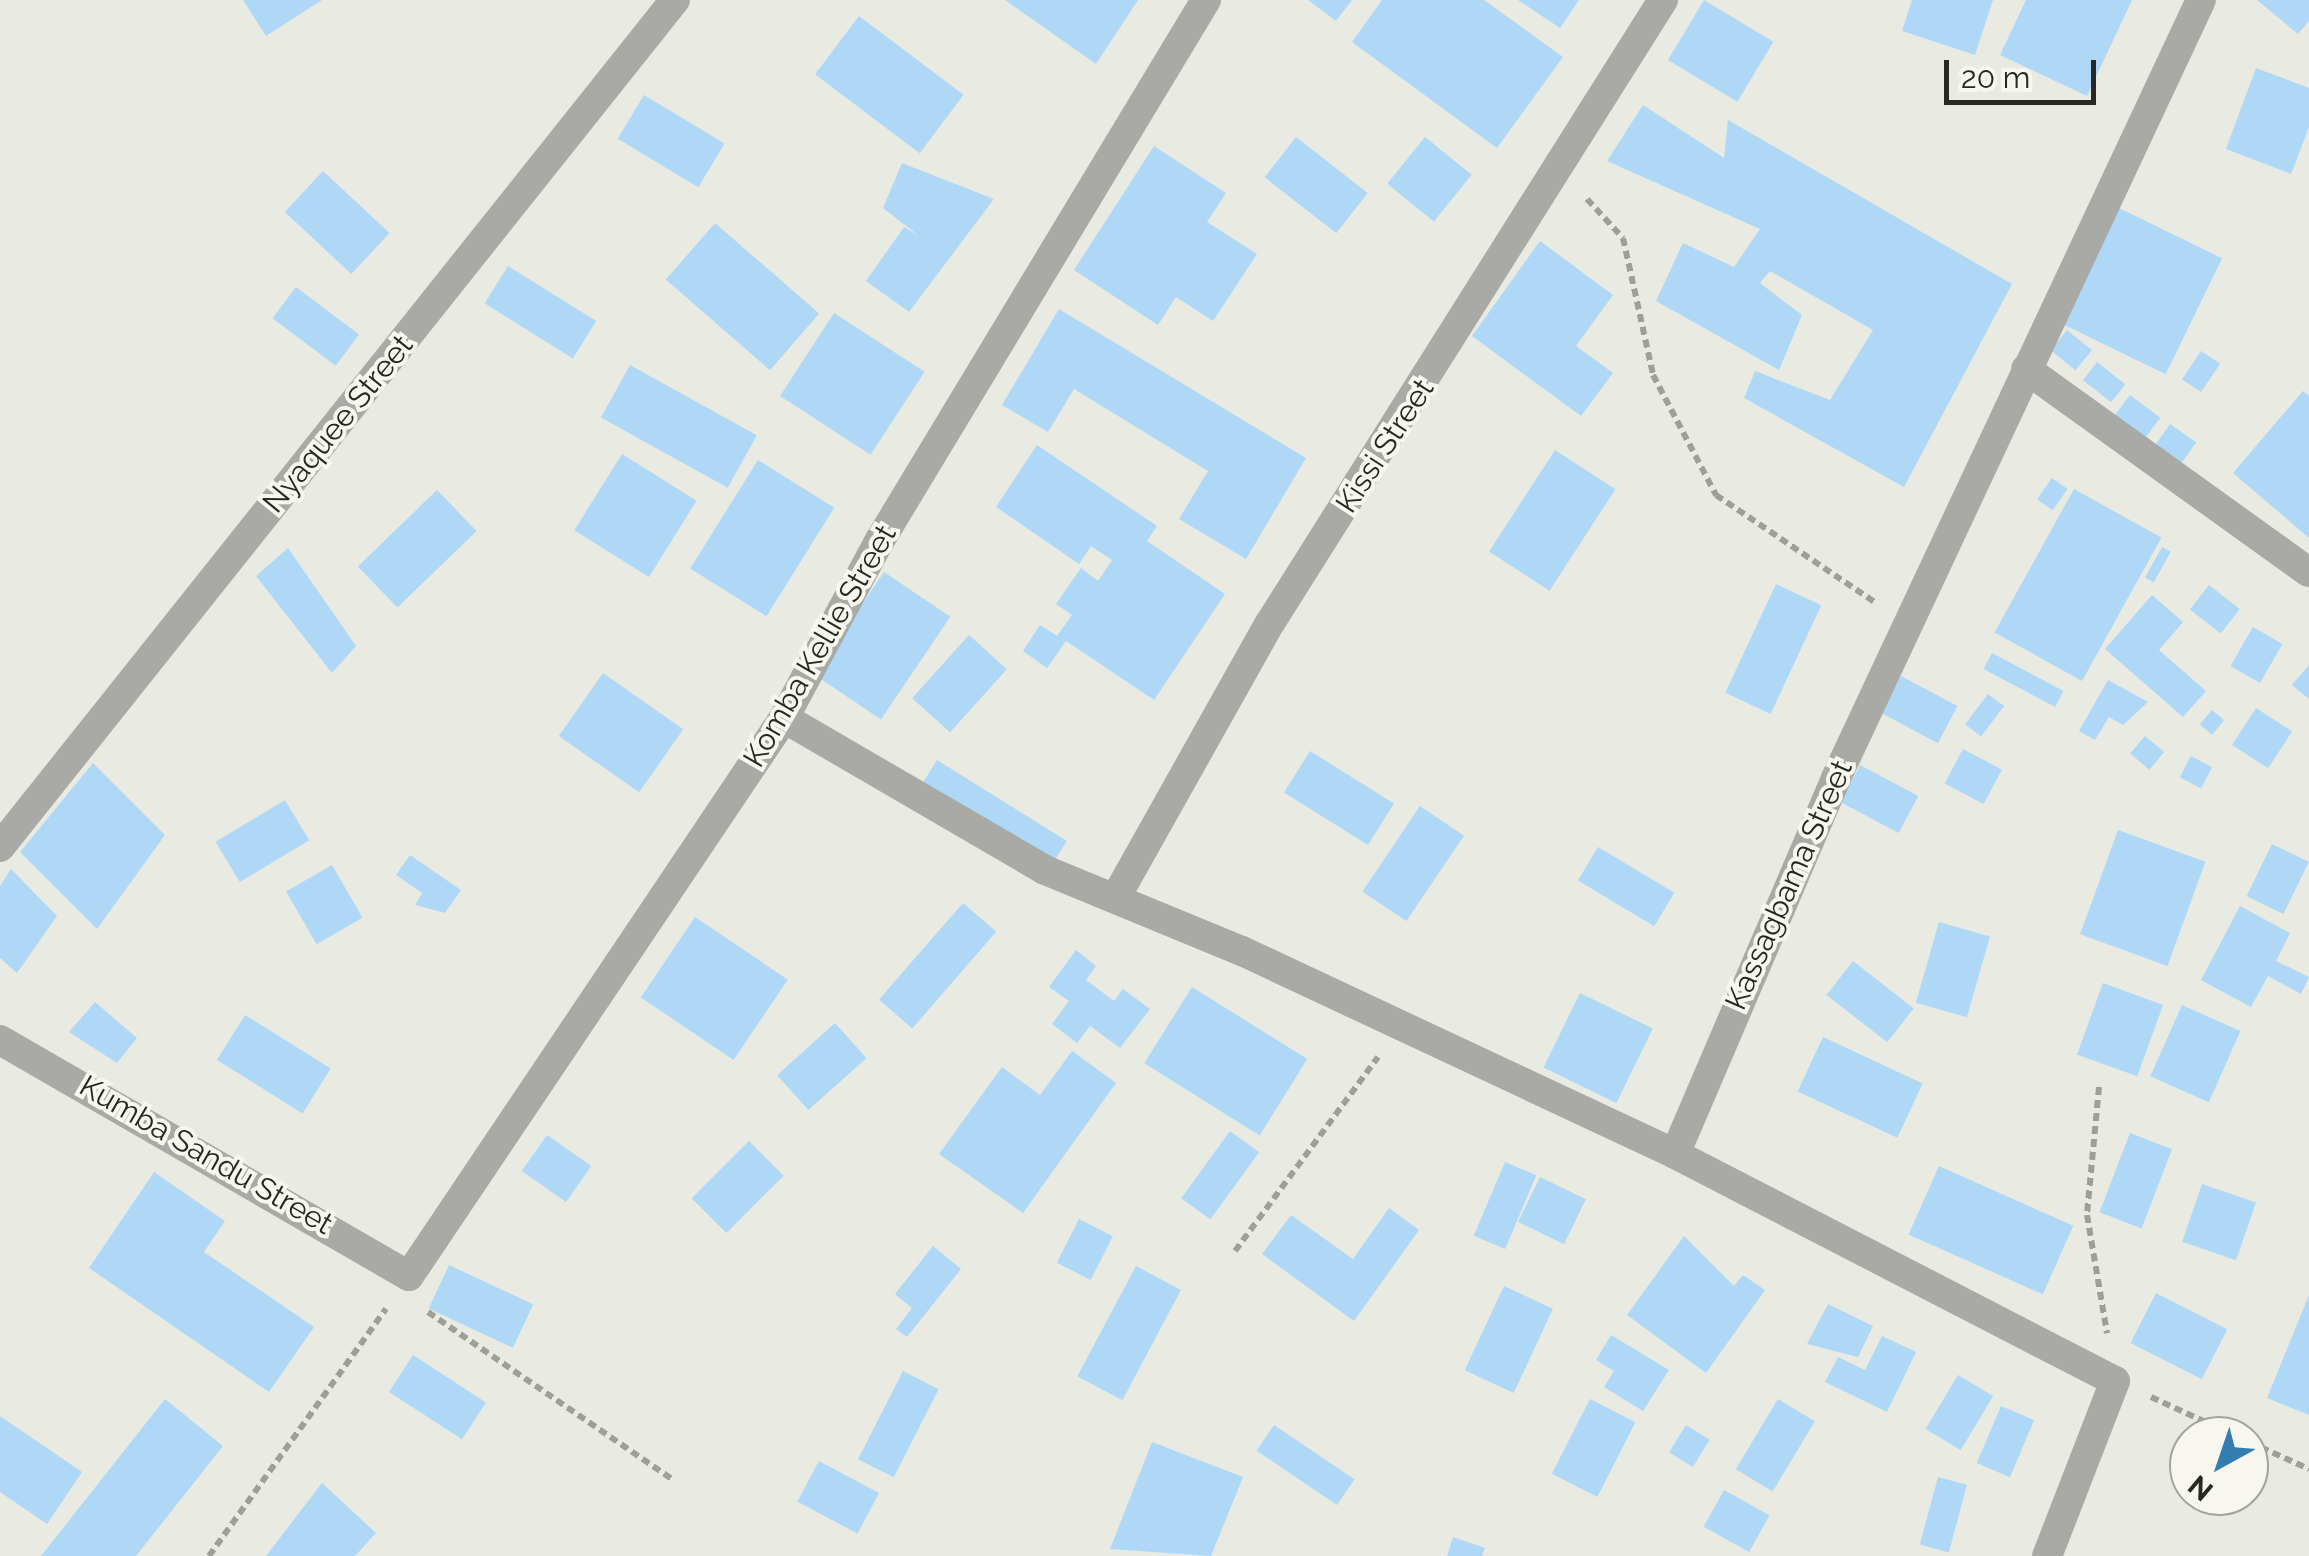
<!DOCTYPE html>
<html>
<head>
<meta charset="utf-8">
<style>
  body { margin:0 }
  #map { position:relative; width:2309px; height:1556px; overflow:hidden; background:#e9eae2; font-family:Raleway,sans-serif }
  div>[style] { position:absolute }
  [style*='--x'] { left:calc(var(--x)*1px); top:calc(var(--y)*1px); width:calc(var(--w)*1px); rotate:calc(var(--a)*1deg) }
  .building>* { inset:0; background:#afd8f7; transform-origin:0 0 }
  .path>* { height:6px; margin-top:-3px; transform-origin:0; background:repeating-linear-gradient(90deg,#9e9f98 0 8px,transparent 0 13px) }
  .street>* { height:30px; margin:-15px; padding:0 15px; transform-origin:15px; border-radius:15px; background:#a9a9a6 }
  span { translate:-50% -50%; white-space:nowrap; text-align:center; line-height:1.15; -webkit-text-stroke:8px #f7f7ef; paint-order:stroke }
  .street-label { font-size:30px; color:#272724 }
  .north { position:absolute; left:2169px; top:1416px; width:100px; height:100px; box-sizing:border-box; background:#f7f7ef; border:2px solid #a4a49e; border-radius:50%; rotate:220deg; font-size:28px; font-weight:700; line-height:40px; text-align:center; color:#272724 }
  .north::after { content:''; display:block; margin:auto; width:35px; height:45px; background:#327eb1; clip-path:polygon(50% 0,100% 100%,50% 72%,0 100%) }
  .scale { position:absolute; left:1944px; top:60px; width:152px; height:45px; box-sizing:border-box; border:5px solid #272724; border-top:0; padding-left:12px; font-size:30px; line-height:35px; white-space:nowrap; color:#272724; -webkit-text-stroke:8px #f7f7ef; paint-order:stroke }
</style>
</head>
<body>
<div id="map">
  <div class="building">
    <i style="clip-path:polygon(243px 0,322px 0,266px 36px)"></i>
    <i style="clip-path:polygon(1005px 0,1138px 0,1096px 64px)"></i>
    <i style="clip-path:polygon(1308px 0,1352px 0,1336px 21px)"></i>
    <i style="clip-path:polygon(1382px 0,1484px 0,1563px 57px,1497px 148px,1352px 42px)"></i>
    <i style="clip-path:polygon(1518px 0,1579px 0,1560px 28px)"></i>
    <i style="left:1704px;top:0;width:81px;height:70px;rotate:31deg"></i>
    <i style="clip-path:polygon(1912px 0,1993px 0,1975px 55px,1902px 31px)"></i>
    <i style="clip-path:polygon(2026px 0,2132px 0,2087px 96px,2000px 55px)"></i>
    <i style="clip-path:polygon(2257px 0,2309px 0,2309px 21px,2298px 34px)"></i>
    <i style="left:859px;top:16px;width:131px;height:73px;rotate:37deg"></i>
    <i style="clip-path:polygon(2256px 68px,2309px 88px,2309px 127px,2291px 174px,2226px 149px)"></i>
    <i style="left:644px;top:95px;width:94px;height:51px;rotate:31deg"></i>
    <i style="clip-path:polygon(1643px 105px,1724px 158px,1728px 120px,2012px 284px,1904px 487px,1744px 398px,1755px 371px,1830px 400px,1873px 330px,1770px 271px,1760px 283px,1802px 315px,1779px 370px,1656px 301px,1683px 243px,1734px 267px,1760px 229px,1607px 161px)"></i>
    <i style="left:1296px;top:137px;width:91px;height:51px;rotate:38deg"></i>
    <i style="left:1425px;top:137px;width:60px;height:60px;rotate:39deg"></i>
    <i style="clip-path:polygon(1154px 146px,1226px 193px,1207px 222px,1257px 254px,1213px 321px,1176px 297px,1158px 325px,1074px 270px)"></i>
    <i style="clip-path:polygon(902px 163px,994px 199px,909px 312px,866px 281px,904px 227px,919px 236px,883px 208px)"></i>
    <i style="left:323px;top:171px;width:91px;height:56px;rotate:43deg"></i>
    <i style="left:2117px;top:207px;width:117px;height:129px;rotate:26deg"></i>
    <i style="left:715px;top:223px;width:138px;height:75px;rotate:41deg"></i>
    <i style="clip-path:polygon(1540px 241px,1613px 295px,1576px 346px,1613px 373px,1581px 416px,1472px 336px)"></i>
    <i style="left:508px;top:266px;width:104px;height:44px;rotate:32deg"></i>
    <i style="left:296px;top:287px;width:79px;height:39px;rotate:37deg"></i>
    <i style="clip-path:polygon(1059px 309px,1306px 458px,1246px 559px,1179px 519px,1208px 471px,1074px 389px,1048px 432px,1002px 405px)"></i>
    <i style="left:834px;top:313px;width:108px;height:99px;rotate:33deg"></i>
    <i style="left:2067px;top:330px;width:32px;height:26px;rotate:39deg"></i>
    <i style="left:2201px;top:351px;width:23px;height:34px;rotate:34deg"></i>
    <i style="left:2097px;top:362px;width:36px;height:23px;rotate:38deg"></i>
    <i style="left:630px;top:365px;width:145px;height:60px;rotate:29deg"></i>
    <i style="clip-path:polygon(2303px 391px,2309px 396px,2309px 538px,2233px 473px)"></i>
    <i style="left:2130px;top:395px;width:38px;height:25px;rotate:37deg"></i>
    <i style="left:2170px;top:424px;width:32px;height:25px;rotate:35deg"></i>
    <i style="clip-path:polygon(1037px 445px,1157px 526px,1147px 541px,1225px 594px,1154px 700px,1066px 641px,1047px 668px,1023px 651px,1040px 625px,1057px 636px,1072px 615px,1056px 604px,1081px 568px,1098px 581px,1112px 560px,1091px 546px,1079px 564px,996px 507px)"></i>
    <i style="left:1555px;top:450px;width:72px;height:121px;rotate:33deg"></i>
    <i style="left:622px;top:454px;width:88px;height:90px;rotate:32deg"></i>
    <i style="left:758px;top:460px;width:90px;height:128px;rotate:32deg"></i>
    <i style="left:2052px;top:478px;width:19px;height:26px;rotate:35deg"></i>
    <i style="left:2074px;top:489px;width:100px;height:164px;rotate:29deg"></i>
    <i style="left:437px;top:490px;width:57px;height:110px;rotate:46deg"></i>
    <i style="left:2162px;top:547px;width:10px;height:35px;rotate:29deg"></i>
    <i style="clip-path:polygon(288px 548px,356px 646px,332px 673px,256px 576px)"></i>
    <i style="left:884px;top:572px;width:80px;height:124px;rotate:34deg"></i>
    <i style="left:1776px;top:584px;width:50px;height:120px;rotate:25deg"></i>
    <i style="left:2209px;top:585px;width:39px;height:31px;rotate:38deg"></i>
    <i style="clip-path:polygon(2152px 595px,2183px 622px,2159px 650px,2206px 691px,2183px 717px,2105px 649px)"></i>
    <i style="left:2253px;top:627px;width:34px;height:45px;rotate:30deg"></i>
    <i style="left:969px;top:635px;width:51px;height:85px;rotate:42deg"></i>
    <i style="left:1992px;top:653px;width:81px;height:18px;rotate:28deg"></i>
    <i style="clip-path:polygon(2309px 665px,2309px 699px,2292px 685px)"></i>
    <i style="left:603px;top:673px;width:98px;height:77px;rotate:35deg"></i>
    <i style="left:1901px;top:676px;width:64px;height:42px;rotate:28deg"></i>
    <i style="clip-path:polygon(2108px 680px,2148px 702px,2123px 725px,2109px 717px,2095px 740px,2079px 731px)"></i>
    <i style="left:1988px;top:694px;width:20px;height:38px;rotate:37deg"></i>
    <i style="left:2256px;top:708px;width:43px;height:44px;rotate:33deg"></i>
    <i style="left:2212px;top:710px;width:16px;height:19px;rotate:40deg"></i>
    <i style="left:2145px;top:736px;width:25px;height:23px;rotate:40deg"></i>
    <i style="left:1963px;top:749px;width:44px;height:39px;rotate:28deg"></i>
    <i style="left:1310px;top:751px;width:99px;height:49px;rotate:32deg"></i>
    <i style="left:2191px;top:756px;width:24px;height:24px;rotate:28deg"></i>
    <i style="left:937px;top:760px;width:153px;height:27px;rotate:32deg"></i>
    <i style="clip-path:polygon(93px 763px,165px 835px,97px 929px,20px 852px)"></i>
    <i style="left:1860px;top:765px;width:66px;height:42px;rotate:28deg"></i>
    <i style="left:285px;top:800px;width:47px;height:81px;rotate:59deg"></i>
    <i style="left:1420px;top:806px;width:53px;height:103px;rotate:34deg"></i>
    <i style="left:2118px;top:830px;width:93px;height:111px;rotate:20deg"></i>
    <i style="left:2272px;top:844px;width:41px;height:58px;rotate:26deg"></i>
    <i style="left:1598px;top:847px;width:89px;height:39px;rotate:31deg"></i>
    <i style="clip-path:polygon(410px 855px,461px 890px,445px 913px,415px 905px,422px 893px,396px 875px)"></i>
    <i style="left:332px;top:865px;width:61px;height:53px;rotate:60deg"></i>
    <i style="clip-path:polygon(11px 869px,57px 916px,17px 973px,0 958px,0 886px)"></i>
    <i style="left:963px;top:903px;width:44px;height:128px;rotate:41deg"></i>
    <i style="clip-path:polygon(2240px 906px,2290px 933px,2276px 961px,2309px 977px,2301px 994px,2268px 976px,2251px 1007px,2201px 980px)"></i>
    <i style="left:695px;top:917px;width:112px;height:97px;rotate:34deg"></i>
    <i style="left:1939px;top:922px;width:53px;height:84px;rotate:16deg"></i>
    <i style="clip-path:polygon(1076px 950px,1096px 966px,1086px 980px,1114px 1001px,1123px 989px,1150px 1009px,1120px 1048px,1090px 1026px,1077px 1043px,1052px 1024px,1069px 1001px,1049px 987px)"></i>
    <i style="left:1853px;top:961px;width:77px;height:43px;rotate:38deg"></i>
    <i style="left:2103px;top:983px;width:64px;height:76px;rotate:20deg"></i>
    <i style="left:1192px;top:987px;width:136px;height:90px;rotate:32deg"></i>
    <i style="left:1580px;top:993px;width:81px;height:83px;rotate:26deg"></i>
    <i style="clip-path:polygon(95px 1002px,137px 1038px,117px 1063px,69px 1032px)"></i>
    <i style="left:2182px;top:1005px;width:64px;height:78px;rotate:24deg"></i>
    <i style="left:245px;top:1015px;width:101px;height:53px;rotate:32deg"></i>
    <i style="left:835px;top:1023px;width:47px;height:78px;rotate:48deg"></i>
    <i style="left:1823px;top:1037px;width:110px;height:60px;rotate:25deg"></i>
    <i style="clip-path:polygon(1072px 1051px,1116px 1083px,1023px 1213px,939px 1154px,1002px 1067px,1040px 1095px)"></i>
    <i style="left:1230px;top:1131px;width:36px;height:83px;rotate:36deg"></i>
    <i style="left:2130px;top:1133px;width:45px;height:85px;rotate:21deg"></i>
    <i style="left:547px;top:1135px;width:54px;height:44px;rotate:35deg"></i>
    <i style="left:749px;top:1141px;width:49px;height:81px;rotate:45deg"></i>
    <i style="left:1505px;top:1162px;width:34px;height:80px;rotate:23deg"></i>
    <i style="left:1939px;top:1166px;width:147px;height:75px;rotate:24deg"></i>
    <i style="clip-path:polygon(154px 1172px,225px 1221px,204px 1252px,314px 1327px,269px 1392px,89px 1268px)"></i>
    <i style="left:1540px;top:1177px;width:51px;height:50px;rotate:26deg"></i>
    <i style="left:2202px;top:1184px;width:57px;height:61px;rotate:19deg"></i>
    <i style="clip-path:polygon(1389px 1208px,1419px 1230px,1354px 1321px,1262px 1254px,1291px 1215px,1353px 1259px)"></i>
    <i style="left:1079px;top:1219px;width:38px;height:49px;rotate:27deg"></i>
    <i style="clip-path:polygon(1684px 1236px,1734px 1286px,1743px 1275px,1765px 1290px,1706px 1373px,1627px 1315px)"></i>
    <i style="clip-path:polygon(933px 1246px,961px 1269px,907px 1337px,896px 1329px,912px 1308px,895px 1294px)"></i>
    <i style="left:449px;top:1265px;width:93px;height:48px;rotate:25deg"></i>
    <i style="left:1136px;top:1266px;width:51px;height:125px;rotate:28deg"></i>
    <i style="left:1504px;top:1286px;width:54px;height:93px;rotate:25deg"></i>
    <i style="left:2156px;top:1293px;width:80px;height:56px;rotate:27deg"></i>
    <i style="clip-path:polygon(2309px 1295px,2309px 1415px,2267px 1398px)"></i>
    <i style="clip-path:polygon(1828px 1304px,1873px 1326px,1858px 1357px,1807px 1344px)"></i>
    <i style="clip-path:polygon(1611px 1335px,1669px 1370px,1643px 1411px,1604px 1387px,1614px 1371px,1596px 1360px)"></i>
    <i style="clip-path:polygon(1882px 1336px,1916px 1352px,1887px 1412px,1825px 1382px,1838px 1357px,1865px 1370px)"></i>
    <i style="left:413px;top:1355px;width:87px;height:44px;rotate:33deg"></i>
    <i style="left:903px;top:1371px;width:40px;height:99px;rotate:27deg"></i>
    <i style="left:1958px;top:1375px;width:41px;height:63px;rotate:31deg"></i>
    <i style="clip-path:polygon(165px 1399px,223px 1446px,136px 1556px,41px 1556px)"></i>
    <i style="left:1590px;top:1399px;width:51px;height:84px;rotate:27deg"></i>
    <i style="left:1778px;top:1399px;width:43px;height:82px;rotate:31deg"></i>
    <i style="left:2001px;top:1406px;width:36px;height:62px;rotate:23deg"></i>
    <i style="clip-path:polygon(0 1416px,82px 1472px,47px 1524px,0 1492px)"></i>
    <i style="left:1274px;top:1425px;width:97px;height:31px;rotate:34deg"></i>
    <i style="left:1686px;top:1425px;width:28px;height:32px;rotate:32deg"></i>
    <i style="clip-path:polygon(1152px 1442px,1243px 1477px,1211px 1556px,1110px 1549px)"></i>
    <i style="left:819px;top:1461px;width:68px;height:46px;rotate:28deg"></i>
    <i style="left:1938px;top:1477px;width:30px;height:70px;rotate:15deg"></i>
    <i style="clip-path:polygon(322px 1483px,376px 1533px,355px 1556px,266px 1556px)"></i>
    <i style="left:1724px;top:1490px;width:52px;height:42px;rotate:29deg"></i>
    <i style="clip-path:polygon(1453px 1537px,1485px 1548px,1482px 1556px,1447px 1556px)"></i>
  </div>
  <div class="path">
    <i style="--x:1587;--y:199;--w:53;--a:47.3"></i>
    <i style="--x:1623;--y:238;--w:140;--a:77.6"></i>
    <i style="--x:1653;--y:375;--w:136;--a:62.3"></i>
    <i style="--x:1716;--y:495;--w:193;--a:34"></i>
    <i style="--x:2099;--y:1087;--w:129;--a:95.4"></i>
    <i style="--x:2087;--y:1215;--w:120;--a:80.4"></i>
    <i style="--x:1235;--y:1251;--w:241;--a:-53.6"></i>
    <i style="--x:428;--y:1312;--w:296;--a:34.4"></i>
    <i style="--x:2151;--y:1397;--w:94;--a:24.6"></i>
    <i style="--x:2249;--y:1442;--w:66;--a:24.2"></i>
    <i style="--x:209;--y:1556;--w:304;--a:-54.4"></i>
  </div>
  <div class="street">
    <i style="--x:2026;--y:369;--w:348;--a:35.7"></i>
    <i style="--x:784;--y:718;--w:302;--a:30.2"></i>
    <i style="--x:1045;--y:870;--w:213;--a:22.4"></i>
    <i style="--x:1242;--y:951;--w:478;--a:25.1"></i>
    <i style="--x:1675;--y:1154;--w:495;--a:27.3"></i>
    <i style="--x:2115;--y:1381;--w:188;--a:111.2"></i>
    <i style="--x:0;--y:847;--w:1083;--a:-51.45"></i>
    <i style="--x:1116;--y:897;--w:314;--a:-60.7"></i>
    <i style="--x:1270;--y:623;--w:737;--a:-57.76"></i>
    <i style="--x:0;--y:1040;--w:472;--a:30"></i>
    <i style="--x:409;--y:1276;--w:672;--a:-56.1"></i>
    <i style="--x:784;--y:718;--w:202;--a:-61.7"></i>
    <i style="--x:880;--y:540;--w:631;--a:-58.88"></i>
    <i style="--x:1675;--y:1154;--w:409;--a:-66.8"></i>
    <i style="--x:1836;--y:778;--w:859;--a:-64.87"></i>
  </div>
  <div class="street-label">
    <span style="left:338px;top:424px;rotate:-51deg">Nyaquee Street</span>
    <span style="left:1385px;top:446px;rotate:-57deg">Kissi Street</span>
    <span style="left:820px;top:646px;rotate:-60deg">Komba Kellie Street</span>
    <span style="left:1789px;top:885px;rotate:-66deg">Kassagbama Street</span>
    <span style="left:206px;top:1155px;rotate:30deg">Kumba Sandu Street</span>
  </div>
  <div class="north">N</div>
  <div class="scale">20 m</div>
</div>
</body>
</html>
